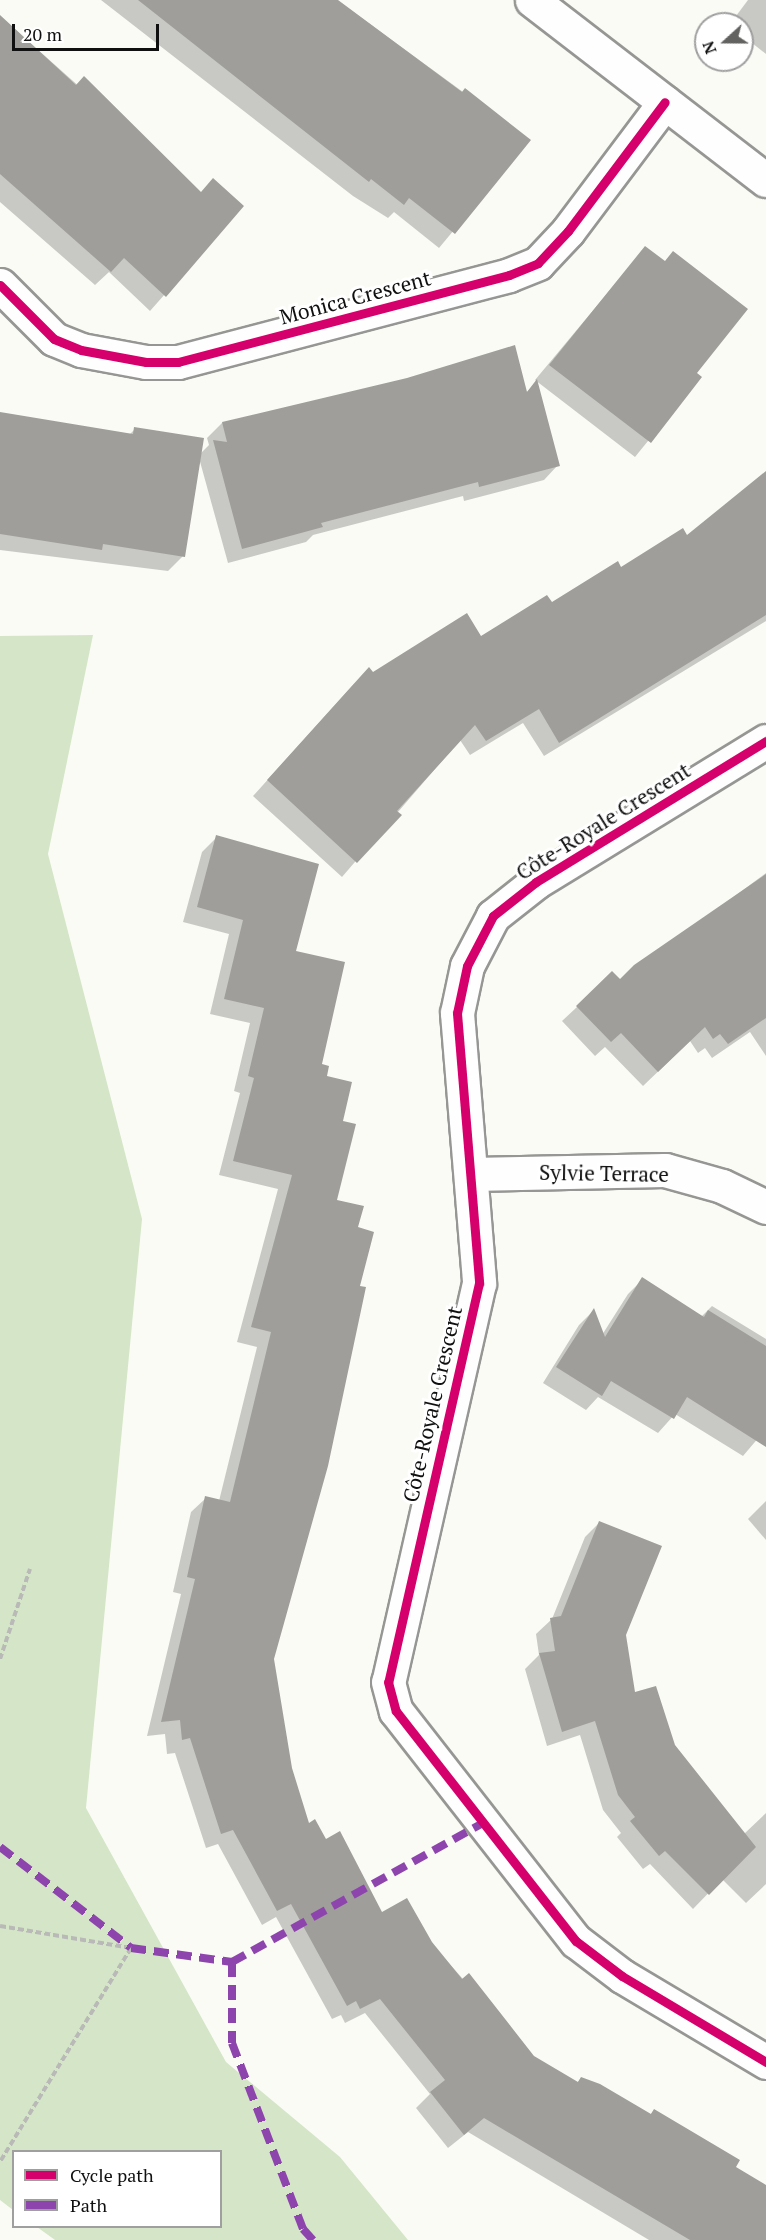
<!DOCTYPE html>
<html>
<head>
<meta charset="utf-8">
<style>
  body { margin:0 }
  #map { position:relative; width:766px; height:2240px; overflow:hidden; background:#fbfbf6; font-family:"PT Serif",serif }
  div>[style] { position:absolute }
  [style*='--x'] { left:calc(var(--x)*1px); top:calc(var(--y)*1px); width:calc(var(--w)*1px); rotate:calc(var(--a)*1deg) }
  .forest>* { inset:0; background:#d4e6c7 }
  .shadow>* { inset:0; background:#0003 }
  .building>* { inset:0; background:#9f9e9b }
  .path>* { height:4px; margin-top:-2px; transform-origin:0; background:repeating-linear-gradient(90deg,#b9b9b8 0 6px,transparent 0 9px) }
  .roads { filter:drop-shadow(2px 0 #969694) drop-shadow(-2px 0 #969694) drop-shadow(0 2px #969694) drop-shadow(0 -2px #969694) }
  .minor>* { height:33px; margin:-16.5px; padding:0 16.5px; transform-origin:16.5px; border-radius:16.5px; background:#fefefe }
  .quiet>* { height:8px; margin-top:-4px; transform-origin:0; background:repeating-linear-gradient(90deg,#8e44ad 0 15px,transparent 0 23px) }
  .cycleway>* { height:9px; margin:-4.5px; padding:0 4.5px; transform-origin:4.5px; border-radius:4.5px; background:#d6006c }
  span { translate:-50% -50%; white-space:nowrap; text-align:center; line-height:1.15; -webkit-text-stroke:6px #fff; paint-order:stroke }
  .street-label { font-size:21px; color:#101010 }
  .legend { position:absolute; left:12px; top:2150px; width:210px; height:78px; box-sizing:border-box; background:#fff; border:2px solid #9f9f9f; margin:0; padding:8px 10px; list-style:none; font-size:18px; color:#101010 }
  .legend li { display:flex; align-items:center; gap:12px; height:30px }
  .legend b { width:30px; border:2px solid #9f9f9f }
  .north { position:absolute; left:694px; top:12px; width:60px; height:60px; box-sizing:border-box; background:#fff; border:2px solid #9f9f9f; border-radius:50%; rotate:249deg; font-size:16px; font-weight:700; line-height:24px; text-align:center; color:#101010 }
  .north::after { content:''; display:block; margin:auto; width:21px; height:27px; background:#626260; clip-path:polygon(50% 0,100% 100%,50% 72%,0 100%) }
  .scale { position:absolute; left:12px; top:24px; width:147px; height:27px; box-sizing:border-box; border:3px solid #101010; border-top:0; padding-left:8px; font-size:18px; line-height:21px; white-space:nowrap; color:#101010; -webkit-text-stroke:4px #fff; paint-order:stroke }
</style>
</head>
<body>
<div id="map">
  <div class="forest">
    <i style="clip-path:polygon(93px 635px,48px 854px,142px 1219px,86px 1808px,226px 2062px,340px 2157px,408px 2240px,55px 2240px,37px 2227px,220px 2226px,220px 2152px,14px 2152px,13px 2210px,0 2200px,0 636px)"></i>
  </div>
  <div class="shadow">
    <i style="clip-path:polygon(101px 0,337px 0,529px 140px,439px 248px,394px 212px,388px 218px,353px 196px)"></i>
    <i style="clip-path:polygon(748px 0,766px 0,766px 54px,742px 35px,742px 24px,730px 24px)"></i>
    <i style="clip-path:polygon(0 16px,200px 194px,242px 207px,150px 311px,109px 272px,95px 285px,0 202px)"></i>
    <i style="clip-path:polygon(645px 248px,695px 374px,700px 377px,635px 457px,535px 380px)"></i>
    <i style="clip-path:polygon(536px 382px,558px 465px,544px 480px,464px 501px,463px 496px,313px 535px,306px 542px,228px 563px,199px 458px,183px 556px,168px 571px,0 550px,0 414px,129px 435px,135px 429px,200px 454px,209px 445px,207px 438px,222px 423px,526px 393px)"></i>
    <i style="clip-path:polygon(766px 484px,766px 621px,544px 756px,523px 723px,470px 755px,460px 740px,342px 877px,253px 796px,354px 684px,373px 674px,481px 638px,551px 604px,687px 537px)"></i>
    <i style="clip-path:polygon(217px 837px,294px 952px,320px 1065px,341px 1122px,335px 1201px,357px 1228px,272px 1659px,290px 1769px,308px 1825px,325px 1841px,382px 1914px,431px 1943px,533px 2058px,577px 2083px,581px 2078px,650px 2115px,654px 2110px,734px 2167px,766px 2201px,766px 2240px,649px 2240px,468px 2132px,448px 2148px,416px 2108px,430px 2094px,365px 2013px,345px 2023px,341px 2015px,332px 2019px,276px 1917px,262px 1925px,218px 1844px,206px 1848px,175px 1753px,167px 1754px,165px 1734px,147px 1736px,181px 1594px,173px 1592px,191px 1512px,206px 1498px,219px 1501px,257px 1347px,237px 1342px,278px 1189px,219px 1175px,240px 1093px,234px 1091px,250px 1023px,210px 1014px,229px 934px,183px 922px,202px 852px)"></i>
    <i style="clip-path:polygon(766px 873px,766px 1056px,750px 1032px,712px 1058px,705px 1048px,698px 1053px,690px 1041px,643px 1086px,605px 1047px,595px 1056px,562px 1021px,577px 1007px,620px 981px)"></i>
    <i style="clip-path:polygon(643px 1279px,701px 1317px,712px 1306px,766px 1339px,766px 1429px,743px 1456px,675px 1414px,658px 1433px,598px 1397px,586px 1410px,543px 1383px,579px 1325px,593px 1311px,602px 1335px,628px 1294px)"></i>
    <i style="clip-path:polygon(766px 1501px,766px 1540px,748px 1519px)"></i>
    <i style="clip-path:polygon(600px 1522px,634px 1694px,744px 1834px,766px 1813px,766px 1884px,746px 1903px,722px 1879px,693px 1909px,650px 1864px,643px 1869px,617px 1837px,621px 1833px,603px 1810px,580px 1735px,547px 1746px,525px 1669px,539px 1655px,536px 1634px,552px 1619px,585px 1537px)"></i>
  </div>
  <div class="building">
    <i style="clip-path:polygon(138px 0,338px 0,462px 92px,465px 88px,531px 140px,455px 234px,409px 198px,404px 205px,371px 179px,369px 182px)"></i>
    <i style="clip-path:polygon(0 15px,76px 85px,84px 76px,201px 192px,213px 178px,244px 206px,166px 297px,124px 258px,111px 272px,0 174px)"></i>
    <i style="clip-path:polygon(645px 246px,665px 261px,673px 251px,748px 309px,697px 373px,702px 377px,651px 443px,549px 365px)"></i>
    <i style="clip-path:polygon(515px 345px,527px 392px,537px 379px,560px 466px,479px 487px,478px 482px,321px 523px,323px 527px,242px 549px,213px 440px,227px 442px,222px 422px,407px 378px)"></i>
    <i style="clip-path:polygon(0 412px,133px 434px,134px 427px,204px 438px,185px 557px,103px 544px,102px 550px,0 534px)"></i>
    <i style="clip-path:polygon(766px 471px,766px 615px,590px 724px,559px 743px,539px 709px,486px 741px,475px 725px,397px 811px,402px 815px,357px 863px,267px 780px,369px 667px,373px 672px,467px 613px,481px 636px,547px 595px,552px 602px,618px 561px,621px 567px,683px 528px,687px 535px)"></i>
    <i style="clip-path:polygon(216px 835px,319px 864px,296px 951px,345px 962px,322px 1064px,329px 1066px,327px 1076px,352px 1082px,343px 1121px,356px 1124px,337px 1200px,364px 1206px,358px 1227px,374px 1232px,360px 1286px,366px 1287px,328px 1466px,274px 1659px,292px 1768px,309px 1823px,315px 1819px,326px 1839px,340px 1831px,382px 1912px,407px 1898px,432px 1942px,462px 1979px,469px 1973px,534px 2056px,578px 2082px,581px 2077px,600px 2084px,651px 2114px,654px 2109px,740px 2160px,736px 2167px,766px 2185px,766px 2240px,690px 2240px,484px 2118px,464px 2135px,430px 2092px,445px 2080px,380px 1999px,360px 2009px,356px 2001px,347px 2006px,291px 1904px,277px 1911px,233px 1830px,221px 1834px,190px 1738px,182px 1740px,180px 1720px,161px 1722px,195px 1579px,187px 1577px,205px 1496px,230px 1502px,271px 1332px,251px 1327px,292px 1175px,233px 1161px,254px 1078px,248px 1076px,264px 1008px,224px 999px,243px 920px,197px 907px)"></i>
    <i style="clip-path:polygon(766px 874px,766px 1018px,728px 1044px,720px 1034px,713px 1039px,705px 1027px,658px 1072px,621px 1033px,611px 1042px,576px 1006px,612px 971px,620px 979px,634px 965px)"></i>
    <i style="clip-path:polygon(642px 1277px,704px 1317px,708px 1310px,766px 1346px,766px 1447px,687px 1397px,674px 1419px,611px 1381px,602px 1396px,556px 1367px,594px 1308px,605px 1337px)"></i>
    <i style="clip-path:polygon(599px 1521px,662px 1546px,626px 1635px,635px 1692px,656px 1686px,675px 1745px,756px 1847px,709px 1895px,665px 1851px,659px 1856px,630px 1821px,635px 1817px,618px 1795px,595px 1721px,562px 1732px,539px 1653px,555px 1651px,550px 1618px,561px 1616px)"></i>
  </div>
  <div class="path">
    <i style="--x:0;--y:1659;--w:95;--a:-71.6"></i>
    <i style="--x:0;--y:1926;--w:133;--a:9.5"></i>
    <i style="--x:131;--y:1948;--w:251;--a:121.5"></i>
  </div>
  <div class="roads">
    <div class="minor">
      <i style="--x:532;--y:0;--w:295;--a:37.6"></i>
      <i style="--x:0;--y:285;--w:76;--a:45"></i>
      <i style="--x:54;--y:339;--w:29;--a:22"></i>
      <i style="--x:81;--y:350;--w:66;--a:10.5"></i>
      <i style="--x:146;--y:362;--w:32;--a:0"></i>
      <i style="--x:178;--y:362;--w:342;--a:-14.7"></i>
      <i style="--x:509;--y:275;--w:31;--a:-22"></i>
      <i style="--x:538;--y:263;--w:44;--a:-46.8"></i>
      <i style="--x:568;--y:231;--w:161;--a:-53.1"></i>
      <i style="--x:766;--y:741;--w:270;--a:148.5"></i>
      <i style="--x:536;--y:882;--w:55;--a:141.7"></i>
      <i style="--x:493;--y:916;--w:56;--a:117.5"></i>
      <i style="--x:467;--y:966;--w:48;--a:102"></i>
      <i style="--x:457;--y:1013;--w:271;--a:85.3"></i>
      <i style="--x:479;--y:1283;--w:409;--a:102.8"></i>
      <i style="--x:388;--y:1682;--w:30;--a:75"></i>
      <i style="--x:396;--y:1711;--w:292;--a:52"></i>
      <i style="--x:576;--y:1941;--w:58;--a:37.3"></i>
      <i style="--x:622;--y:1976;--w:168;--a:30.8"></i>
      <i style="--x:472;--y:1174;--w:193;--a:-1.2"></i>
      <i style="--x:665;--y:1170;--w:59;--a:15.7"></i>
      <i style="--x:722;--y:1186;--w:49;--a:25.5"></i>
    </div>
  </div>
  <div class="quiet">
    <i style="--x:0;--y:1847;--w:165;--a:37.6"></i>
    <i style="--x:131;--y:1948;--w:102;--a:7.9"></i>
    <i style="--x:232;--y:1962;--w:81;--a:90"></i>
    <i style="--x:232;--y:2043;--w:199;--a:69.1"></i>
    <i style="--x:303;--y:2229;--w:15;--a:48"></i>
    <i style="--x:232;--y:1962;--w:289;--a:-29"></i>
  </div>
  <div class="cycleway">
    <i style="--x:0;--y:285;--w:76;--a:45"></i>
    <i style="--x:54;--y:339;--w:29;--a:22"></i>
    <i style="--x:81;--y:350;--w:66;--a:10.5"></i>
    <i style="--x:146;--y:362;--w:32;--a:0"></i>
    <i style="--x:178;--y:362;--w:342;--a:-14.7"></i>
    <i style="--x:509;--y:275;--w:31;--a:-22"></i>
    <i style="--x:538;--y:263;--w:44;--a:-46.8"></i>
    <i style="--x:568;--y:231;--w:161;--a:-53.1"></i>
    <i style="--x:766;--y:741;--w:270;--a:148.5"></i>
    <i style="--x:536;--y:882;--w:55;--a:141.7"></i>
    <i style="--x:493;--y:916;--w:56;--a:117.5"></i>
    <i style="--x:467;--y:966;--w:48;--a:102"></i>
    <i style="--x:457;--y:1013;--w:271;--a:85.3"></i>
    <i style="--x:479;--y:1283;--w:409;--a:102.8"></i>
    <i style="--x:388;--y:1682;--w:30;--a:75"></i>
    <i style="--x:396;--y:1711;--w:292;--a:52"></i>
    <i style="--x:576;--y:1941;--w:58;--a:37.3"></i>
    <i style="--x:622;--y:1976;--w:168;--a:30.8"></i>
  </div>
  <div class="street-label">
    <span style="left:355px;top:297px;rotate:-15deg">Monica Crescent</span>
    <span style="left:603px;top:821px;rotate:-32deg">Côte-Royale Crescent</span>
    <span style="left:604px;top:1173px;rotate:1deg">Sylvie Terrace</span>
    <span style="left:432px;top:1404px;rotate:-77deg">Côte-Royale Crescent</span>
  </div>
  <ul class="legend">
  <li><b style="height:8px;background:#d6006c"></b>Cycle path</li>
  <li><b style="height:8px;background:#8e44ad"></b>Path</li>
  </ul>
  <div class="north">N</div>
  <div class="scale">20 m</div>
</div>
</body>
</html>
